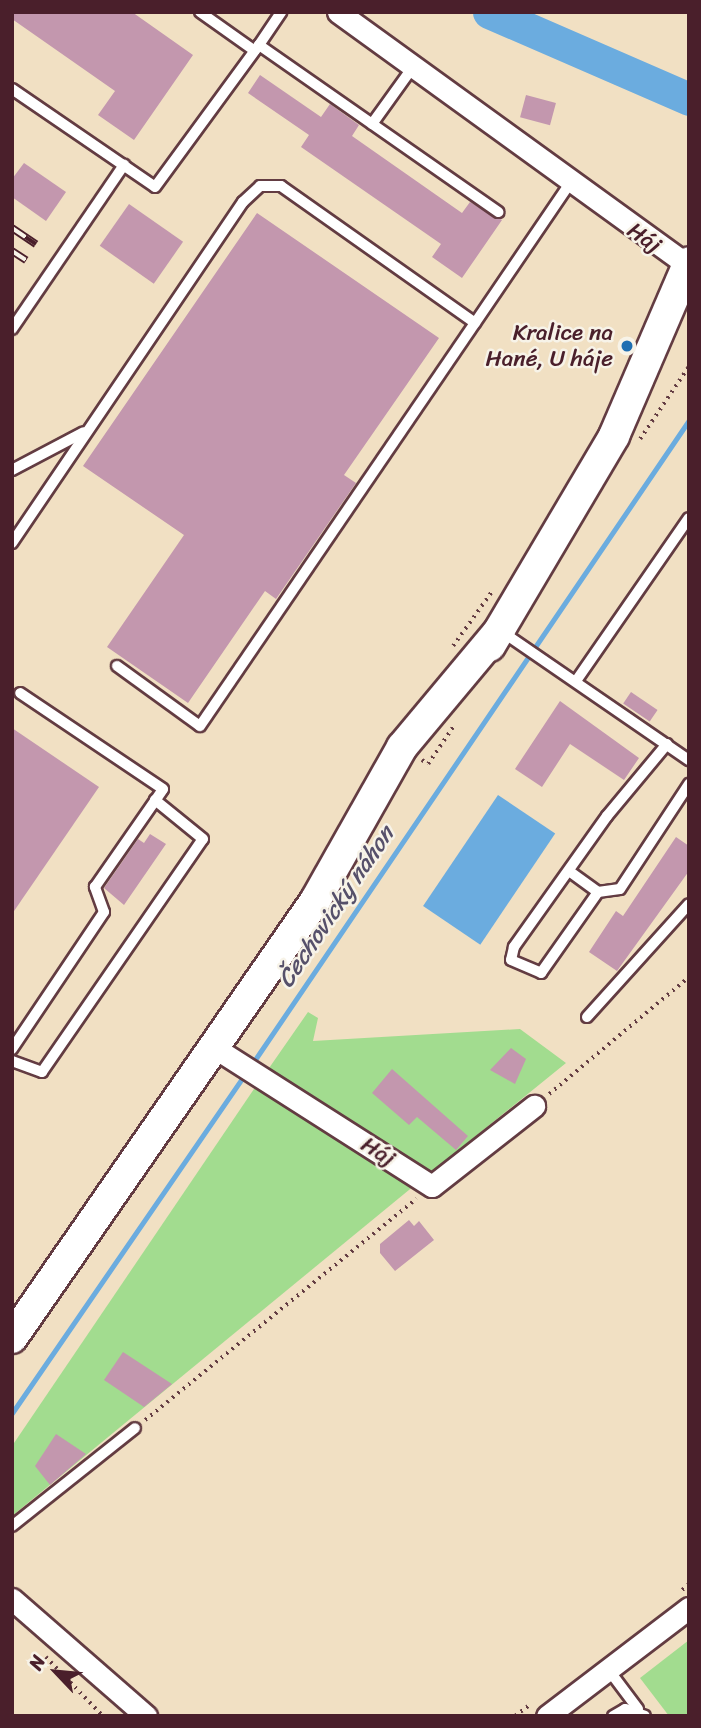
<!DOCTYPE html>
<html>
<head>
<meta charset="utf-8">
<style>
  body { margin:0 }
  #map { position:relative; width:701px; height:1728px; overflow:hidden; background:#f1e0c3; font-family:Sriracha,sans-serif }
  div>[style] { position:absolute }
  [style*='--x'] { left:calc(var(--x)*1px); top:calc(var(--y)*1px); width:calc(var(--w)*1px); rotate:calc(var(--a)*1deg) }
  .green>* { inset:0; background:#a2dc8f }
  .water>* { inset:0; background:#6bacdf; transform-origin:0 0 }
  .stream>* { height:5px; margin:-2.5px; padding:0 2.5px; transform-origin:2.5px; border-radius:2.5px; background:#6bacdf }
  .river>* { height:33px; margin:-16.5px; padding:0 16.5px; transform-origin:16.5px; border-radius:16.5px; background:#6bacdf }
  .building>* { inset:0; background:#c397ae; transform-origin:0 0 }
  .path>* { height:3.5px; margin-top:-1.75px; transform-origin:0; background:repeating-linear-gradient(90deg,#633c42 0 2px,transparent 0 7px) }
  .roads { filter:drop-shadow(2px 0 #633c42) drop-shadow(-2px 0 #633c42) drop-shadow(0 2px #633c42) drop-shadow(0 -2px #633c42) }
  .lane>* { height:10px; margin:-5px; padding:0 5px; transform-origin:5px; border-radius:5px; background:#fff }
  .street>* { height:21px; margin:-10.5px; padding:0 10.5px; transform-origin:10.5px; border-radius:10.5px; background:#fff }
  .secondary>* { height:30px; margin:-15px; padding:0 15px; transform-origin:15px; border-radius:15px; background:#fff }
  .rail>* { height:8px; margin-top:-4px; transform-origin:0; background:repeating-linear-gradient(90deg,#f7f3e8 0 16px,#4a1f2b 0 32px); box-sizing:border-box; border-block:2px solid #4a1f2b }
  .dots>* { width:19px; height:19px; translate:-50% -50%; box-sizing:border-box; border:4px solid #f7f3e8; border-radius:50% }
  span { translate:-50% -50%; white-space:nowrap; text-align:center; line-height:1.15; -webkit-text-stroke:5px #f7f3e8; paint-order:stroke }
  .street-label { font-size:23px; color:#4a1f2b }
  .poi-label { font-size:23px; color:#4a1f2b }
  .right { translate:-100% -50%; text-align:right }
  .water-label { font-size:24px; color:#56506a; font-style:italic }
  .frame { position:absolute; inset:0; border:14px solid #4a1f2b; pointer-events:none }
  .north { position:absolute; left:21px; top:1637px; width:70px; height:70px; -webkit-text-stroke:5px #f7f3e8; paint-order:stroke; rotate:296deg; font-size:19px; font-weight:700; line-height:28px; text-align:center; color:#4a1f2b }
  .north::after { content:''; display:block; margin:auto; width:24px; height:32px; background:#4a1f2b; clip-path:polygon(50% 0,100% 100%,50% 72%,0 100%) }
</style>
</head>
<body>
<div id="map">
  <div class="green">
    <i style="clip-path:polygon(308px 1012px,318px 1018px,313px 1041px,520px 1029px,566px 1063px,430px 1173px,267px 1071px)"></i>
    <i style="clip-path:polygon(256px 1086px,415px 1185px,12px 1516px,12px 1446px)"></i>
    <i style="clip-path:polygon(689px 1640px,689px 1716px,669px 1716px,640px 1678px)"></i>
  </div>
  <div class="water">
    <i style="left:498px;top:795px;width:69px;height:134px;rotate:34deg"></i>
  </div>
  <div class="stream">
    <i style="--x:252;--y:1064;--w:778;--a:-55.84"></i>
    <i style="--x:12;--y:1413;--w:414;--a:-55.5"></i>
  </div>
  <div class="river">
    <i style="--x:489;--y:12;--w:218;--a:23.5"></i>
  </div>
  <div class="building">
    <i style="clip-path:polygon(12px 12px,132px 12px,193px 55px,134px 140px,98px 115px,115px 91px,12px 19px)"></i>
    <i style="clip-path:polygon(260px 75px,321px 117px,330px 104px,359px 125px,352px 136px,462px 213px,470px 202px,502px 220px,462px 278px,432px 257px,441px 244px,301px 147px,309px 135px,248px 93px)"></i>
    <i style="left:526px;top:95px;width:31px;height:23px;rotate:15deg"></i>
    <i style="clip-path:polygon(24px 163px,66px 192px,46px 221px,12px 197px,12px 179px)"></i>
    <i style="left:129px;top:204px;width:66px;height:51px;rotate:35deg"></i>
    <i style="clip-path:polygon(257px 213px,439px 338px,344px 475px,356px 483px,276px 599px,265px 591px,188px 703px,107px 647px,184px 535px,83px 466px)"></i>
    <i style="left:631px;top:692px;width:32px;height:14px;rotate:34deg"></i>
    <i style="clip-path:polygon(560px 701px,639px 758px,624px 780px,570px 744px,542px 787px,515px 769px)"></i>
    <i style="clip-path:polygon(12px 728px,99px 787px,12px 914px)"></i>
    <i style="clip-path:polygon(150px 834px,166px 844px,124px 905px,104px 888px,138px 839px,144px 843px)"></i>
    <i style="clip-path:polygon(676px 837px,689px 846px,689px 871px,617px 971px,589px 952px,616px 911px,623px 916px)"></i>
    <i style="clip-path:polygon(511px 1048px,526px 1059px,515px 1084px,490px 1070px)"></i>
    <i style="clip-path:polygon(392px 1069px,468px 1136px,456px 1150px,417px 1117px,409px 1125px,372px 1093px)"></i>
    <i style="clip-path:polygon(409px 1220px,414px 1226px,419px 1221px,434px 1240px,395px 1271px,380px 1253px,380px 1244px)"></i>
    <i style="clip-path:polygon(123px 1352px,172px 1384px,144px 1407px,104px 1380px)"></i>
    <i style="clip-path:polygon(56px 1434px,86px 1454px,50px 1485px,35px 1466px)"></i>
  </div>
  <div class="path">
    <i style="--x:640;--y:439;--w:88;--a:-56.1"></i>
    <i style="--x:453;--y:646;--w:69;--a:-54.5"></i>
    <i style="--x:422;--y:760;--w:7;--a:34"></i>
    <i style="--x:428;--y:764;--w:48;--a:-56"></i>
    <i style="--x:549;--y:1094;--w:182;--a:-39.9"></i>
    <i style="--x:145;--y:1420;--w:350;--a:-39.2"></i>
    <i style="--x:682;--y:1590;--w:9;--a:-41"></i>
    <i style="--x:46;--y:1657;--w:82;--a:46"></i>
    <i style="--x:515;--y:1716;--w:20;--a:-37"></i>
  </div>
  <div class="roads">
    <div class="lane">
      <i style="--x:200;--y:12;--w:67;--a:35.3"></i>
      <i style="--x:259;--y:45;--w:40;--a:-56"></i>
      <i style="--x:12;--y:89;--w:173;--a:34.4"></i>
      <i style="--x:155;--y:187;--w:176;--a:-53.8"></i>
      <i style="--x:259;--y:45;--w:292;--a:34.9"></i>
      <i style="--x:372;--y:124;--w:70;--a:-54.3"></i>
      <i style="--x:12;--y:329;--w:199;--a:-55.7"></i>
      <i style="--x:12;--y:470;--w:81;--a:-27.8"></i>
      <i style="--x:12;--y:543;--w:412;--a:-55.9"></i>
      <i style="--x:243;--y:202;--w:23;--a:-43"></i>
      <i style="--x:260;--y:186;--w:21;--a:0"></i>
      <i style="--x:281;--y:186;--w:237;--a:35.2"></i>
      <i style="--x:475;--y:323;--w:169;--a:-55.8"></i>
      <i style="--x:501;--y:631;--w:228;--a:34.5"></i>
      <i style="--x:117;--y:666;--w:102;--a:35.9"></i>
      <i style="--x:200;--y:726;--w:488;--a:-55.7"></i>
      <i style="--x:576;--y:681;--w:198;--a:-55.3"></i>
      <i style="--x:667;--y:744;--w:94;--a:129.8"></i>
      <i style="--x:607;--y:816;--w:161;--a:125.4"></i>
      <i style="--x:514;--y:947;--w:13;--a:103"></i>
      <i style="--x:511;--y:960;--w:33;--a:23"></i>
      <i style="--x:541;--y:973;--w:99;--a:-54.9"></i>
      <i style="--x:598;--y:892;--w:22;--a:-8"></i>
      <i style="--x:620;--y:889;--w:126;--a:-56.7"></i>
      <i style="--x:569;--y:871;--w:36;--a:36"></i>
      <i style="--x:587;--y:1017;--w:152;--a:-47.9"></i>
      <i style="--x:12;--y:1049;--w:165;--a:-56.1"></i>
      <i style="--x:104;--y:912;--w:27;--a:-110"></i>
      <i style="--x:95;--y:887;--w:119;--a:-55.2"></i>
      <i style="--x:163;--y:789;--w:172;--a:-146.1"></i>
      <i style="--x:12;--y:1061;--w:32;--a:20"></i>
      <i style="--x:42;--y:1072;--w:283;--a:-55.4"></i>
      <i style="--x:203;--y:839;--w:62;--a:-140.9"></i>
      <i style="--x:12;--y:1526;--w:157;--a:-38.5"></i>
      <i style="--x:608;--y:1669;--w:50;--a:53.1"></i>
      <i style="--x:613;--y:1716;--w:14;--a:-30"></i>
      <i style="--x:625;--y:1709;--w:21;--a:19"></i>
    </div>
    <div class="street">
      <i style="--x:338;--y:12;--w:432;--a:35.9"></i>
      <i style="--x:215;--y:1048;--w:257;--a:32.5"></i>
      <i style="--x:432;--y:1186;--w:130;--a:-38.1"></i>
      <i style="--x:12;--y:1599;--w:178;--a:41.1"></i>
      <i style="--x:547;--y:1716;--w:178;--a:-37.3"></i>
    </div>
    <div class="secondary">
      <i style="--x:490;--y:646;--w:244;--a:-59.4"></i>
      <i style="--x:614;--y:436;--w:189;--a:-66.7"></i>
      <i style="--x:12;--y:1338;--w:532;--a:-55.26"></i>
      <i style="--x:315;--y:901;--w:177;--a:-60.5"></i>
      <i style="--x:402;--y:747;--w:153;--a:-50.1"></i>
    </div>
  </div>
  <div class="rail">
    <i style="--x:12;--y:228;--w:29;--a:34"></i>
    <i style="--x:12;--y:251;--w:17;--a:33"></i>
  </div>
  <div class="dots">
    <i style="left:627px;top:346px;background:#1f6fb2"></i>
  </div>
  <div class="street-label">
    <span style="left:644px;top:238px;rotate:35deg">Háj</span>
    <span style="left:378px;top:1152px;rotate:32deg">Háj</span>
  </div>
  <div class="poi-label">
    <span class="right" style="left:613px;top:346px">Kralice na<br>Hané, U háje</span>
  </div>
  <div class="water-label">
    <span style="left:336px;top:907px;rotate:-56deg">Čechovický náhon</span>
  </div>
  <div class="frame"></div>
  <div class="north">N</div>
</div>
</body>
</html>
